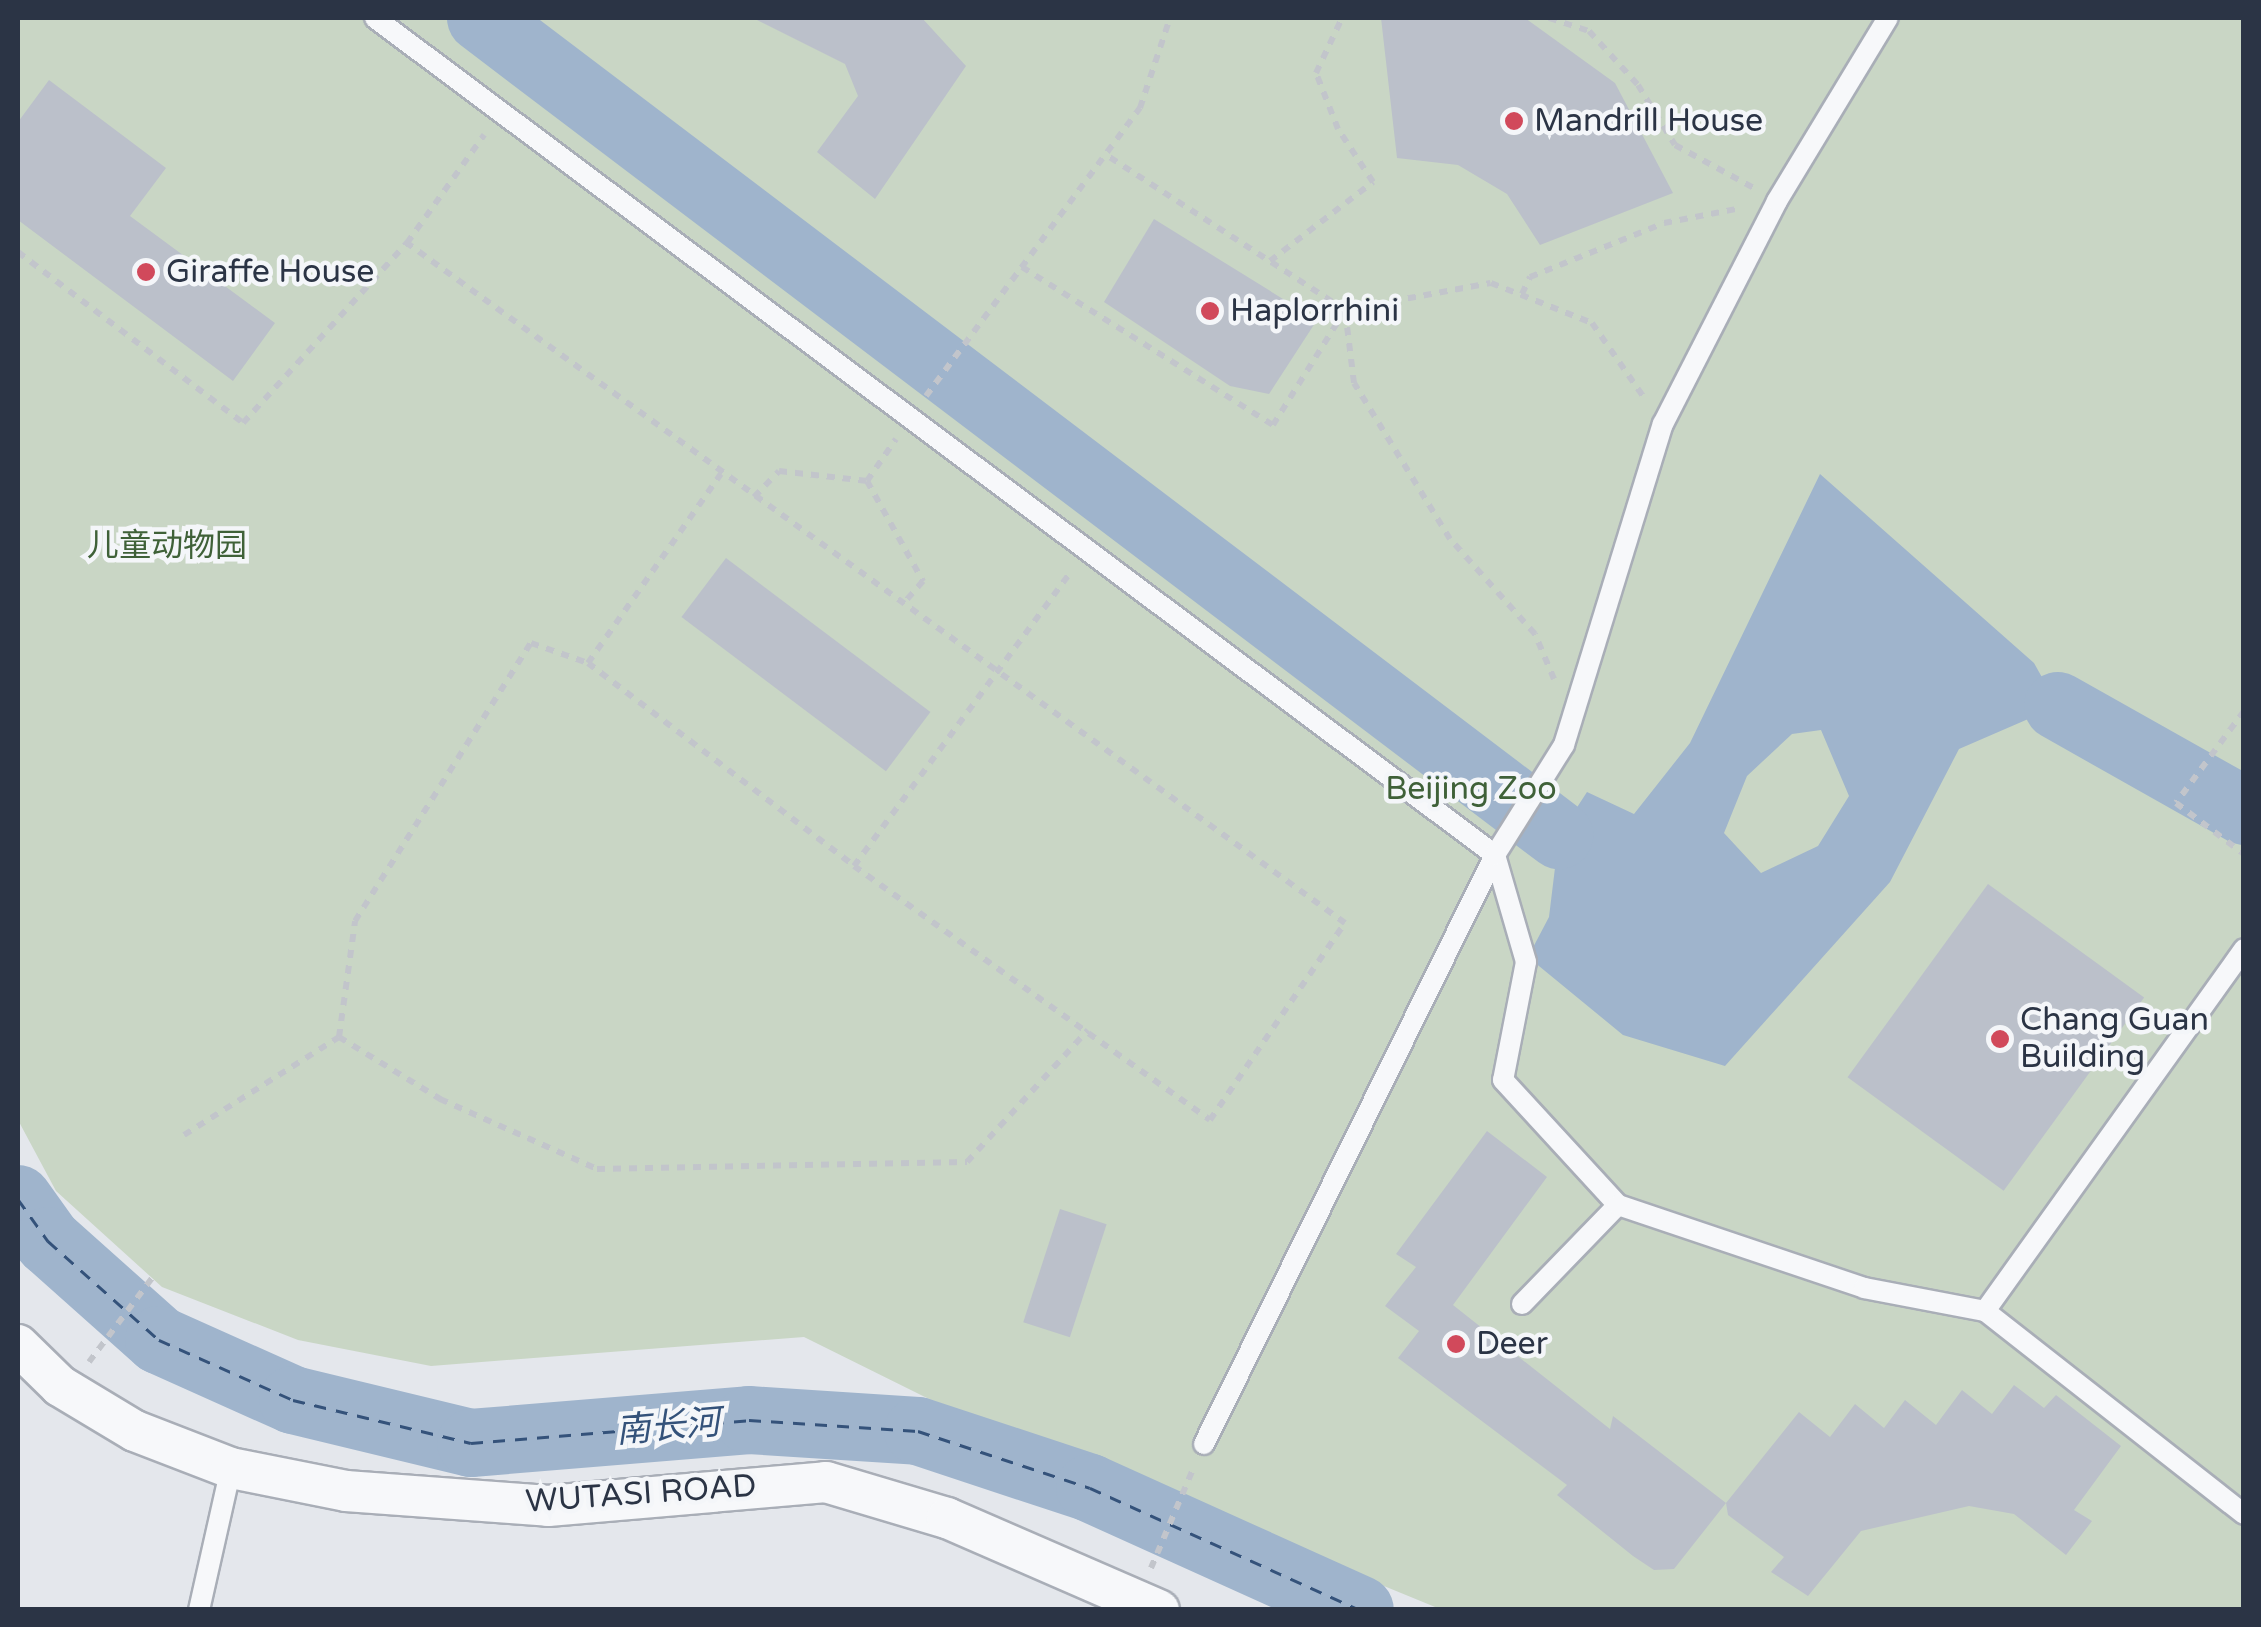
<!DOCTYPE html>
<html>
<head>
<meta charset="utf-8">
<style>
  body { margin:0 }
  #map { position:relative; width:2261px; height:1627px; overflow:hidden; background:#e4e7ec; font-family:"Varela Round","Noto Sans SC",sans-serif }
  div>[style] { position:absolute }
  [style*='--x'] { left:calc(var(--x)*1px); top:calc(var(--y)*1px); width:calc(var(--w)*1px); rotate:calc(var(--a)*1deg) }
  .green>* { inset:0; background:#c9d6c5 }
  .water>* { inset:0; background:#9fb4cc }
  .river>* { height:68px; margin:-34px; padding:0 34px; transform-origin:34px; border-radius:34px; background:#9fb4cc }
  .ferry>* { height:2.5px; margin-top:-1.25px; transform-origin:0; background:repeating-linear-gradient(90deg,#34527a 0 12px,transparent 0 22px) }
  .building>* { inset:0; background:#bbc0ca; transform-origin:0 0 }
  .path>* { height:6px; margin-top:-3px; transform-origin:0; background:repeating-linear-gradient(90deg,#c2c5cb 0 8px,transparent 0 16px) }
  .roads { filter:drop-shadow(2px 0 #a9aeb7) drop-shadow(-2px 0 #a9aeb7) drop-shadow(0 2px #a9aeb7) drop-shadow(0 -2px #a9aeb7) }
  .service>* { height:20px; margin:-10px; padding:0 10px; transform-origin:10px; border-radius:10px; background:#f7f8fa }
  .minor>* { height:40px; margin:-20px; padding:0 20px; transform-origin:20px; border-radius:20px; background:#f7f8fa }
  .dots>* { width:28px; height:28px; translate:-50% -50%; box-sizing:border-box; border:5px solid #f4f6f9; border-radius:50% }
  span { translate:-50% -50%; white-space:nowrap; text-align:center; line-height:1.15; -webkit-text-stroke:9px #f4f6f9; paint-order:stroke }
  .poi-label { font-size:32px; color:#2b3445 }
  .left { translate:0 -50%; text-align:left }
  .park-label { font-size:32px; color:#3f6138 }
  .street-label { font-size:32px; color:#2b3445 }
  .water-label { font-size:35px; color:#34527a; font-style:italic }
  .frame { position:absolute; inset:0; border:20px solid #2b3445; pointer-events:none }
</style>
</head>
<body>
<div id="map">
  <div class="green">
    <i style="clip-path:polygon(18px 18px,2243px 18px,2243px 1609px,1440px 1609px,929px 1399px,804px 1337px,431px 1366px,298px 1340px,162px 1287px,56px 1191px,18px 1120px)"></i>
  </div>
  <div class="water">
    <i style="clip-path:polygon(evenodd,1820px 474px,2034px 663px,2058px 706px,1959px 749px,1890px 882px,1725px 1066px,1623px 1035px,1528px 957px,1549px 917px,1559px 835px,1587px 792px,1634px 814px,1690px 743px,1820px 474px,1821px 730px,1849px 796px,1818px 846px,1761px 873px,1724px 833px,1747px 776px,1792px 734px,1821px 730px)"></i>
  </div>
  <div class="river">
    <i style="--x:481;--y:18;--w:1353;--a:37.16"></i>
    <i style="--x:2058;--y:706;--w:214;--a:29.4"></i>
    <i style="--x:18;--y:1199;--w:52;--a:54.5"></i>
    <i style="--x:48;--y:1241;--w:149;--a:41.7"></i>
    <i style="--x:159;--y:1340;--w:147;--a:24.1"></i>
    <i style="--x:293;--y:1400;--w:183;--a:13.6"></i>
    <i style="--x:471;--y:1443;--w:279;--a:-4.7"></i>
    <i style="--x:749;--y:1420;--w:169;--a:3.7"></i>
    <i style="--x:918;--y:1431;--w:181;--a:18.3"></i>
    <i style="--x:1090;--y:1488;--w:296;--a:24.3"></i>
  </div>
  <div class="ferry">
    <i style="--x:18;--y:1199;--w:52;--a:54.5"></i>
    <i style="--x:48;--y:1241;--w:149;--a:41.7"></i>
    <i style="--x:159;--y:1340;--w:147;--a:24.1"></i>
    <i style="--x:293;--y:1400;--w:183;--a:13.6"></i>
    <i style="--x:471;--y:1443;--w:279;--a:-4.7"></i>
    <i style="--x:749;--y:1420;--w:169;--a:3.7"></i>
    <i style="--x:918;--y:1431;--w:181;--a:18.3"></i>
    <i style="--x:1090;--y:1488;--w:296;--a:24.3"></i>
  </div>
  <div class="building">
    <i style="clip-path:polygon(753px 18px,922px 18px,966px 66px,875px 199px,817px 152px,858px 96px,845px 64px)"></i>
    <i style="clip-path:polygon(1381px 18px,1525px 18px,1615px 83px,1673px 193px,1540px 245px,1507px 194px,1458px 165px,1397px 158px)"></i>
    <i style="clip-path:polygon(49px 80px,166px 168px,130px 216px,275px 323px,233px 381px,18px 220px,18px 122px)"></i>
    <i style="clip-path:polygon(1154px 219px,1317px 320px,1269px 394px,1230px 386px,1104px 302px)"></i>
    <i style="left:726px;top:558px;width:256px;height:74px;rotate:37deg"></i>
    <i style="left:1988px;top:884px;width:193px;height:239px;rotate:36deg"></i>
    <i style="clip-path:polygon(1487px 1131px,1547px 1177px,1453px 1305px,1610px 1429px,1613px 1416px,1726px 1503px,1674px 1569px,1654px 1570px,1633px 1556px,1557px 1495px,1567px 1485px,1398px 1358px,1419px 1331px,1385px 1306px,1416px 1267px,1396px 1254px)"></i>
    <i style="left:1060px;top:1209px;width:49px;height:119px;rotate:18deg"></i>
    <i style="clip-path:polygon(2014px 1385px,2044px 1408px,2056px 1395px,2121px 1446px,2074px 1510px,2092px 1521px,2066px 1555px,2014px 1514px,1969px 1506px,1861px 1531px,1808px 1596px,1771px 1572px,1784px 1557px,1728px 1515px,1726px 1503px,1799px 1412px,1830px 1437px,1855px 1404px,1884px 1428px,1905px 1400px,1936px 1425px,1962px 1390px,1992px 1414px)"></i>
  </div>
  <div class="path">
    <i style="--x:1549;--y:18;--w:42;--a:18"></i>
    <i style="--x:1589;--y:31;--w:73;--a:47.8"></i>
    <i style="--x:1638;--y:85;--w:70;--a:58.3"></i>
    <i style="--x:1675;--y:145;--w:90;--a:28.6"></i>
    <i style="--x:18;--y:252;--w:283;--a:37.2"></i>
    <i style="--x:243;--y:423;--w:244;--a:-47.7"></i>
    <i style="--x:407;--y:243;--w:133;--a:-54.5"></i>
    <i style="--x:1270;--y:261;--w:130;--a:-37.5"></i>
    <i style="--x:1373;--y:182;--w:64;--a:-123.4"></i>
    <i style="--x:1338;--y:129;--w:60;--a:-111.4"></i>
    <i style="--x:1316;--y:73;--w:61;--a:-64.7"></i>
    <i style="--x:1022;--y:267;--w:297;--a:32.2"></i>
    <i style="--x:1273;--y:425;--w:136;--a:-57.9"></i>
    <i style="--x:1345;--y:310;--w:286;--a:-147"></i>
    <i style="--x:1522;--y:294;--w:19;--a:-65"></i>
    <i style="--x:1530;--y:277;--w:144;--a:-21.9"></i>
    <i style="--x:1664;--y:223;--w:78;--a:-11"></i>
    <i style="--x:926;--y:396;--w:359;--a:-53.4"></i>
    <i style="--x:1140;--y:108;--w:95;--a:-71.6"></i>
    <i style="--x:867;--y:481;--w:115;--a:60.8"></i>
    <i style="--x:923;--y:581;--w:30;--a:131"></i>
    <i style="--x:754;--y:497;--w:36;--a:-46"></i>
    <i style="--x:779;--y:471;--w:89;--a:6.5"></i>
    <i style="--x:867;--y:481;--w:51;--a:-55.4"></i>
    <i style="--x:588;--y:663;--w:231;--a:-54.9"></i>
    <i style="--x:1554;--y:679;--w:49;--a:-112.9"></i>
    <i style="--x:1535;--y:634;--w:127;--a:-131.8"></i>
    <i style="--x:1450;--y:539;--w:183;--a:-121.6"></i>
    <i style="--x:1354;--y:383;--w:74;--a:-97"></i>
    <i style="--x:1345;--y:310;--w:148;--a:-10.5"></i>
    <i style="--x:1491;--y:283;--w:109;--a:21.6"></i>
    <i style="--x:1592;--y:323;--w:93;--a:55.1"></i>
    <i style="--x:2244;--y:711;--w:114;--a:126.5"></i>
    <i style="--x:2176;--y:803;--w:85;--a:36.9"></i>
    <i style="--x:854;--y:866;--w:364;--a:-53.6"></i>
    <i style="--x:339;--y:1037;--w:117;--a:-82.1"></i>
    <i style="--x:355;--y:921;--w:329;--a:-57.7"></i>
    <i style="--x:531;--y:643;--w:60;--a:19.3"></i>
    <i style="--x:588;--y:663;--w:335;--a:37.3"></i>
    <i style="--x:854;--y:866;--w:437;--a:35.5"></i>
    <i style="--x:1210;--y:1120;--w:239;--a:-55.6"></i>
    <i style="--x:1345;--y:923;--w:1159;--a:-144.06"></i>
    <i style="--x:184;--y:1135;--w:183;--a:-32.3"></i>
    <i style="--x:339;--y:1037;--w:119;--a:31.5"></i>
    <i style="--x:440;--y:1099;--w:172;--a:24"></i>
    <i style="--x:597;--y:1169;--w:370;--a:-1.1"></i>
    <i style="--x:967;--y:1162;--w:179;--a:-47.5"></i>
    <i style="--x:89;--y:1362;--w:105;--a:-53.1"></i>
    <i style="--x:1151;--y:1568;--w:108;--a:-67"></i>
  </div>
  <div class="roads">
    <div class="service">
      <i style="--x:375;--y:18;--w:1398;--a:36.77"></i>
      <i style="--x:1495;--y:855;--w:111;--a:73.8"></i>
      <i style="--x:1526;--y:962;--w:120;--a:101"></i>
      <i style="--x:1503;--y:1080;--w:170;--a:47.4"></i>
      <i style="--x:1522;--y:1304;--w:138;--a:-45.9"></i>
      <i style="--x:1618;--y:1205;--w:260;--a:18.6"></i>
      <i style="--x:1864;--y:1288;--w:123;--a:10.8"></i>
      <i style="--x:1985;--y:1311;--w:329;--a:38.1"></i>
      <i style="--x:1985;--y:1311;--w:445;--a:-54.4"></i>
      <i style="--x:1204;--y:1444;--w:657;--a:-63.71"></i>
      <i style="--x:1495;--y:855;--w:130;--a:-57.9"></i>
      <i style="--x:1564;--y:745;--w:336;--a:-72.9"></i>
      <i style="--x:1663;--y:424;--w:250;--a:-62.9"></i>
      <i style="--x:1777;--y:201;--w:214;--a:-58.8"></i>
      <i style="--x:199;--y:1610;--w:146;--a:-77.3"></i>
    </div>
    <div class="minor">
      <i style="--x:18;--y:1345;--w:59;--a:44.3"></i>
      <i style="--x:60;--y:1386;--w:87;--a:31"></i>
      <i style="--x:135;--y:1431;--w:103;--a:21.1"></i>
      <i style="--x:231;--y:1468;--w:117;--a:11.3"></i>
      <i style="--x:346;--y:1491;--w:203;--a:4.2"></i>
      <i style="--x:548;--y:1506;--w:279;--a:-4.9"></i>
      <i style="--x:826;--y:1482;--w:126;--a:16.6"></i>
      <i style="--x:947;--y:1518;--w:231;--a:23.5"></i>
    </div>
  </div>
  <div class="dots">
    <i style="left:1514px;top:121px;background:#d1495b"></i>
    <i style="left:146px;top:272px;background:#d1495b"></i>
    <i style="left:1210px;top:311px;background:#d1495b"></i>
    <i style="left:2000px;top:1039px;background:#d1495b"></i>
    <i style="left:1456px;top:1344px;background:#d1495b"></i>
  </div>
  <div class="poi-label">
    <span class="left" style="left:1534px;top:121px">Mandrill House</span>
    <span class="left" style="left:166px;top:272px">Giraffe House</span>
    <span class="left" style="left:1230px;top:311px">Haplorrhini</span>
    <span class="left" style="left:2020px;top:1039px">Chang Guan<br>Building</span>
    <span class="left" style="left:1476px;top:1344px">Deer</span>
  </div>
  <div class="park-label">
    <span style="left:167px;top:546px">儿童动物园</span>
    <span style="left:1471px;top:789px">Beijing Zoo</span>
  </div>
  <div class="street-label">
    <span style="left:641px;top:1494px;rotate:-4deg">WUTASI ROAD</span>
  </div>
  <div class="water-label">
    <span style="left:668px;top:1427px;rotate:-5deg">南长河</span>
  </div>
  <div class="frame"></div>
</div>
</body>
</html>
